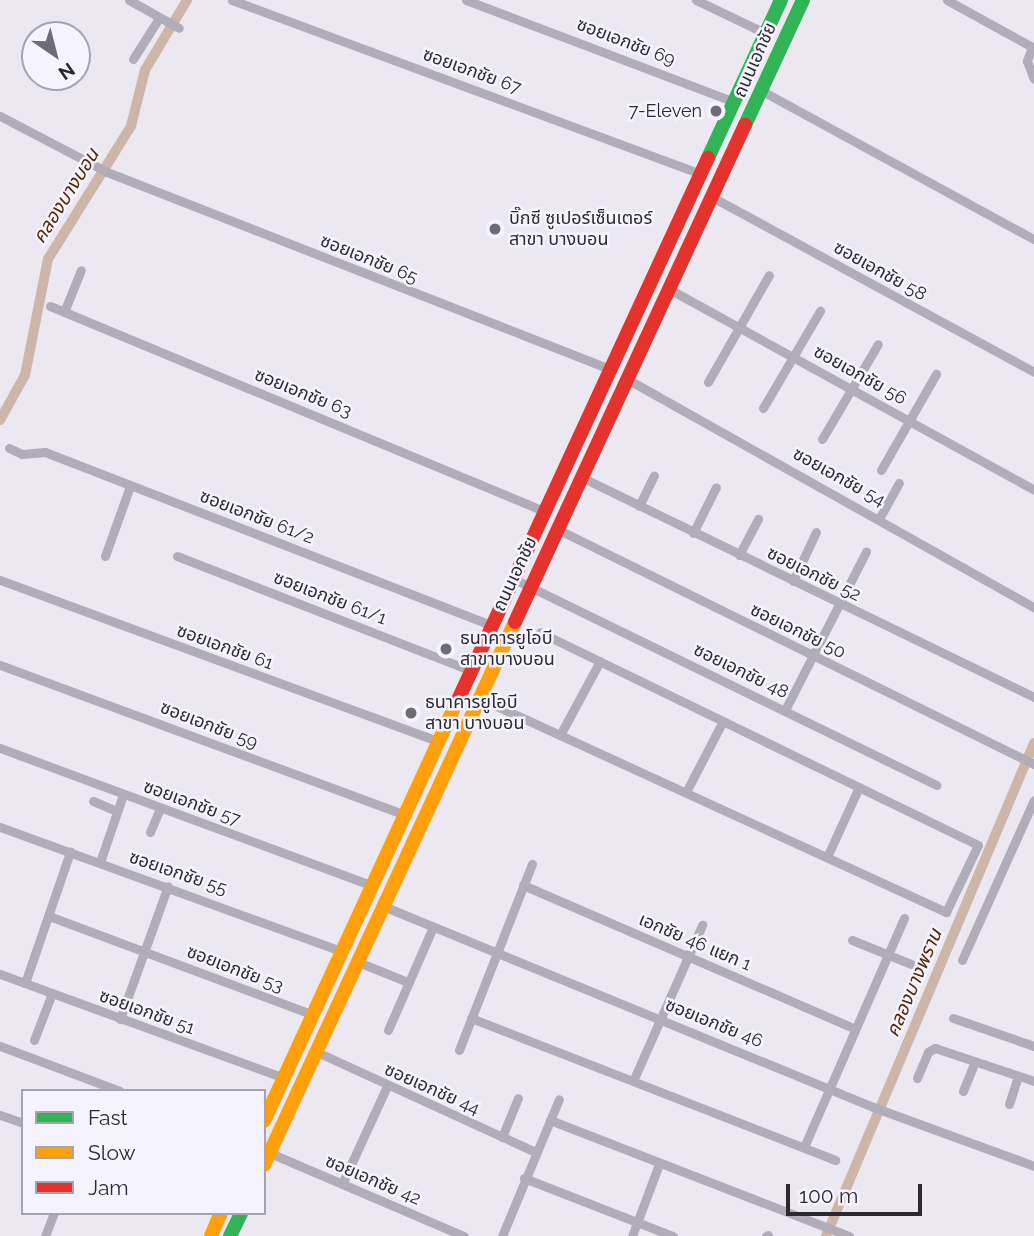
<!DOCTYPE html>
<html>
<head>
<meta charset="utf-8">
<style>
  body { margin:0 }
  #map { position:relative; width:1034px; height:1236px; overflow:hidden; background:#ebe8f2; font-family:Raleway,"Noto Sans Thai",sans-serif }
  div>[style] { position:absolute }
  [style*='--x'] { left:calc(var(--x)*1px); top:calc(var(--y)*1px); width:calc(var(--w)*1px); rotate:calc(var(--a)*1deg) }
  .canal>* { height:10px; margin:-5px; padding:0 5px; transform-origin:5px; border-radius:5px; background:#cdb6a8 }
  .street>* { height:9px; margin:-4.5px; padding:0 4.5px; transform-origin:4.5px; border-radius:4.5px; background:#b0adb8 }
  .fast>* { height:14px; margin:-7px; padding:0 7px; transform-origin:7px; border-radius:7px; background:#30b455 }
  .slow>* { height:14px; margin:-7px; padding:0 7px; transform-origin:7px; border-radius:7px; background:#ff9f0a }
  .jam>* { height:14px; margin:-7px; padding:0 7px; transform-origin:7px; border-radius:7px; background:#e5322d }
  .dots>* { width:19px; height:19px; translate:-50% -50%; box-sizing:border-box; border:4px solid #f5f3fd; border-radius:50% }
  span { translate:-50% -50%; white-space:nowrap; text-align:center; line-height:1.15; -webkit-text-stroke:5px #f5f3fd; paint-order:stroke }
  .street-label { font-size:18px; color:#2c2a30 }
  .poi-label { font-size:18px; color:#2c2a30 }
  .right { translate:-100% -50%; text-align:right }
  .left { translate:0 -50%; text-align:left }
  .water-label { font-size:19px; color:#532800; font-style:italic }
  .legend { position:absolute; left:21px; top:1089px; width:245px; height:126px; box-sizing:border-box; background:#f5f3fd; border:2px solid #a5a3ab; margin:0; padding:9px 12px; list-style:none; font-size:21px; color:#2c2a30 }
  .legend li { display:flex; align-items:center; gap:14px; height:35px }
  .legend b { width:35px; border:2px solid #a5a3ab }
  .north { position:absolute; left:21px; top:21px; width:70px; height:70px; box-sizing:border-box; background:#f5f3fd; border:2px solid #a5a3ab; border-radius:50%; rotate:145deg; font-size:19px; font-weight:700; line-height:28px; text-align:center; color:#2c2a30 }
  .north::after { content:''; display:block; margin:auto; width:24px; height:32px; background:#6f6c74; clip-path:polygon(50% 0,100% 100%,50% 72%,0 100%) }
  .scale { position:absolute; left:786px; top:1184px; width:136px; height:32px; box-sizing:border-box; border:4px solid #2c2a30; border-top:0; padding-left:9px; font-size:21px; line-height:24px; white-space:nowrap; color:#2c2a30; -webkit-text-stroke:5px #f5f3fd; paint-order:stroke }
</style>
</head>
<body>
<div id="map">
  <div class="canal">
    <i style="--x:0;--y:420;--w:51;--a:-60.9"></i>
    <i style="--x:25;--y:375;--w:118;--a:-78.8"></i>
    <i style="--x:48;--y:259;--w:157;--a:-58"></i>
    <i style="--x:131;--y:126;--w:58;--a:-76"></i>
    <i style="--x:145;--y:70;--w:82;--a:-59"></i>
    <i style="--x:826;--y:1236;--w:535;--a:-67.12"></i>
  </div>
  <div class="street">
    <i style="--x:129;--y:0;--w:57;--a:29.2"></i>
    <i style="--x:232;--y:0;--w:500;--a:20.35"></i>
    <i style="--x:466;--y:0;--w:287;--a:20.8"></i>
    <i style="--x:696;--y:0;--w:76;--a:25.6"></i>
    <i style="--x:947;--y:0;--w:99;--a:28.9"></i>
    <i style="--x:1032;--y:47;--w:15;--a:110"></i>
    <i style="--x:1027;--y:61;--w:19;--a:69"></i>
    <i style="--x:133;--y:59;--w:49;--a:-57.6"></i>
    <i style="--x:762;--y:91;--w:310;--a:28.6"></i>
    <i style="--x:0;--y:116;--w:121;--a:27.6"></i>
    <i style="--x:107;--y:172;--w:540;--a:21.39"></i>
    <i style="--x:712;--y:197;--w:366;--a:28.5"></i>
    <i style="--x:669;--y:289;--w:417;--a:28.8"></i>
    <i style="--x:50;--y:306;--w:535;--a:22.54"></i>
    <i style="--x:64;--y:312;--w:45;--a:-68"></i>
    <i style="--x:627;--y:379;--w:467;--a:29.3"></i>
    <i style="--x:708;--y:382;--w:123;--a:-60.3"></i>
    <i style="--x:763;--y:408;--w:113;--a:-59.6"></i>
    <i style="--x:822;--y:439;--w:110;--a:-59.5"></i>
    <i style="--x:9;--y:448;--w:14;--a:25"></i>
    <i style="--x:22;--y:454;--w:23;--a:-5"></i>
    <i style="--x:45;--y:452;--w:481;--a:21.2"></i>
    <i style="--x:881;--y:470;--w:111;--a:-60.2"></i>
    <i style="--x:581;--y:477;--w:504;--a:25.9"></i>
    <i style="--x:639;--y:506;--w:34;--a:-64"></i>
    <i style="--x:880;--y:517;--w:39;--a:-61"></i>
    <i style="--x:557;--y:529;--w:532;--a:26.23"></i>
    <i style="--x:693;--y:533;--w:51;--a:-63.4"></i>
    <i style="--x:739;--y:555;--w:41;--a:-62.2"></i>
    <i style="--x:105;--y:556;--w:74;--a:-70.3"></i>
    <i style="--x:177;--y:556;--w:317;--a:21.3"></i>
    <i style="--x:514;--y:579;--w:470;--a:26"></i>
    <i style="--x:0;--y:580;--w:469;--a:20.2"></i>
    <i style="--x:793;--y:581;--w:54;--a:-64.9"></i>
    <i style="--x:0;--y:665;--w:433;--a:20.3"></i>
    <i style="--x:479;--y:698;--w:514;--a:24.62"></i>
    <i style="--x:946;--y:912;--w:74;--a:-64.5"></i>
    <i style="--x:978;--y:845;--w:487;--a:-154.1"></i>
    <i style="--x:785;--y:710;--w:178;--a:-62.9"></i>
    <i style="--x:560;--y:735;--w:84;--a:-61.6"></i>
    <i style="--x:0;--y:748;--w:398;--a:20.3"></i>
    <i style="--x:686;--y:792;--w:80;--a:-62.5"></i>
    <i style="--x:93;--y:801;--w:26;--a:23"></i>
    <i style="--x:0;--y:827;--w:365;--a:20"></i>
    <i style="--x:150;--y:832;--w:26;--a:-67"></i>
    <i style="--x:827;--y:857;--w:77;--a:-65.4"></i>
    <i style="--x:100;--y:862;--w:71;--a:-71.1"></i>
    <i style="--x:523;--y:885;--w:362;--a:23.4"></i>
    <i style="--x:383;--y:906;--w:530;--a:22.3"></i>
    <i style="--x:873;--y:1107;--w:171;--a:20.1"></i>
    <i style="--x:49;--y:916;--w:283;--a:20.5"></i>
    <i style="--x:852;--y:940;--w:64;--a:22.1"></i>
    <i style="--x:962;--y:960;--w:175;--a:-65.8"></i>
    <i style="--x:358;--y:962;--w:54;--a:21.8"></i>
    <i style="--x:0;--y:974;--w:302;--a:20.1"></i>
    <i style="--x:25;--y:983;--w:139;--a:-71"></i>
    <i style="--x:471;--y:1018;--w:391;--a:21.3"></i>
    <i style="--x:953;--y:1018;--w:86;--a:19.1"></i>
    <i style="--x:120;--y:1019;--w:141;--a:-70.2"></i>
    <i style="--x:388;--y:1030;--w:112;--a:-66.4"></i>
    <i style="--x:34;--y:1040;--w:50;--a:-69"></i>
    <i style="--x:0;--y:1046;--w:128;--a:20.6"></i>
    <i style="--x:459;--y:1050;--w:200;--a:-68.6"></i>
    <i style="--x:317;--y:1052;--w:240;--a:24.6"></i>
    <i style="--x:917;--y:1078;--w:28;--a:-67"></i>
    <i style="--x:928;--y:1052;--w:8;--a:-30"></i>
    <i style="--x:935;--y:1048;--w:104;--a:18.4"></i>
    <i style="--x:633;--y:1081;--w:171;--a:-66.1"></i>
    <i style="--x:963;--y:1091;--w:31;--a:-68"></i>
    <i style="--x:1009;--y:1104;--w:29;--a:-72"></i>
    <i style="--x:0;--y:1115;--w:24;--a:19"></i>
    <i style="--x:550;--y:1120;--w:321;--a:21.2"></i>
    <i style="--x:502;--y:1137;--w:42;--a:-67.7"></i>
    <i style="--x:804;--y:1147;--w:250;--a:-66.4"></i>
    <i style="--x:270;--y:1153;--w:211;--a:23.2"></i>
    <i style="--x:524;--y:1178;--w:160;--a:21.3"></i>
    <i style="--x:342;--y:1184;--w:108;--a:-65.3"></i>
    <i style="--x:45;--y:1236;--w:25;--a:-69"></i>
    <i style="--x:502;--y:1236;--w:148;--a:-67.4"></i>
    <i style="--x:632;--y:1236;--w:77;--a:-69.4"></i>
    <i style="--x:766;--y:1236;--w:2;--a:-27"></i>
  </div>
  <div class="fast">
    <i style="--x:745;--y:125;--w:138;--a:-65.1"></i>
    <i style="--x:708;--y:158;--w:174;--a:-65.2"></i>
    <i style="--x:230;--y:1236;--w:25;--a:-64"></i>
  </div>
  <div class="slow">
    <i style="--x:264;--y:1121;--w:464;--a:-65.3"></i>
    <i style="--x:264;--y:1165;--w:598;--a:-65.19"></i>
    <i style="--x:211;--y:1236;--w:25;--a:-67"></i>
  </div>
  <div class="jam">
    <i style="--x:515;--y:622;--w:548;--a:-65.17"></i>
    <i style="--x:458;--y:700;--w:597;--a:-65.24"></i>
  </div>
  <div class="dots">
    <i style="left:716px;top:111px;background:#6f6c74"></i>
    <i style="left:495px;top:229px;background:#6f6c74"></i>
    <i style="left:446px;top:649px;background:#6f6c74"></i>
    <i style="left:411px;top:713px;background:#6f6c74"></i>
  </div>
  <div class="street-label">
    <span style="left:626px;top:42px;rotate:21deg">ซอยเอกชัย 69</span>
    <span style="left:755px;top:60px;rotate:-66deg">ถนนเอกชัย</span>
    <span style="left:472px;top:71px;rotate:20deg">ซอยเอกชัย 67</span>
    <span style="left:369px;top:259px;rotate:22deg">ซอยเอกชัย 65</span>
    <span style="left:880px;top:271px;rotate:29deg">ซอยเอกชัย 58</span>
    <span style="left:860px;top:375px;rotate:29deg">ซอยเอกชัย 56</span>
    <span style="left:303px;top:393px;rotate:22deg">ซอยเอกชัย 63</span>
    <span style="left:839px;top:477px;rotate:29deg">ซอยเอกชัย 54</span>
    <span style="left:257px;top:517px;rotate:21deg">ซอยเอกชัย 61/2</span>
    <span style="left:515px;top:574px;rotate:-65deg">ถนนเอกชัย</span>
    <span style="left:814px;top:574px;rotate:26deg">ซอยเอกชัย 52</span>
    <span style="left:330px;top:598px;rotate:21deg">ซอยเอกชัย 61/1</span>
    <span style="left:798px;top:631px;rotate:26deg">ซอยเอกชัย 50</span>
    <span style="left:225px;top:647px;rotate:20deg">ซอยเอกชัย 61</span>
    <span style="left:741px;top:671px;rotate:26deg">ซอยเอกชัย 48</span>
    <span style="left:209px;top:725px;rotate:21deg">ซอยเอกชัย 59</span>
    <span style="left:192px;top:803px;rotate:20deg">ซอยเอกชัย 57</span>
    <span style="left:178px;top:873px;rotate:19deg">ซอยเอกชัย 55</span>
    <span style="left:695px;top:942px;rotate:23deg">เอกชัย 46 แยก 1</span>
    <span style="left:235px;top:969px;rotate:21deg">ซอยเอกชัย 53</span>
    <span style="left:147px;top:1012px;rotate:20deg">ซอยเอกชัย 51</span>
    <span style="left:714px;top:1023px;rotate:22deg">ซอยเอกชัย 46</span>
    <span style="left:432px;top:1089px;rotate:24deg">ซอยเอกชัย 44</span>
    <span style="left:373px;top:1180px;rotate:23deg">ซอยเอกชัย 42</span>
  </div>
  <div class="poi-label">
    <span class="right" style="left:702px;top:111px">7-Eleven</span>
    <span class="left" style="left:509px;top:229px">บิ๊กซี ซูเปอร์เซ็นเตอร์<br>สาขา บางบอน</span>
    <span class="left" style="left:460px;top:649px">ธนาคารยูโอบี<br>สาขาบางบอน</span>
    <span class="left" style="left:425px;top:713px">ธนาคารยูโอบี<br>สาขา บางบอน</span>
  </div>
  <div class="water-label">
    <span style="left:66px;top:196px;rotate:-58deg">คลองบางบอน</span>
    <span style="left:914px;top:983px;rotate:-67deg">คลองบางพราน</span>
  </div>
  <ul class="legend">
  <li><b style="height:9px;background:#30b455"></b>Fast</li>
  <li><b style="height:9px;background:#ff9f0a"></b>Slow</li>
  <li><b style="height:9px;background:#e5322d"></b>Jam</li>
  </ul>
  <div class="north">N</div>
  <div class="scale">100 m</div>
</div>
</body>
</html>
